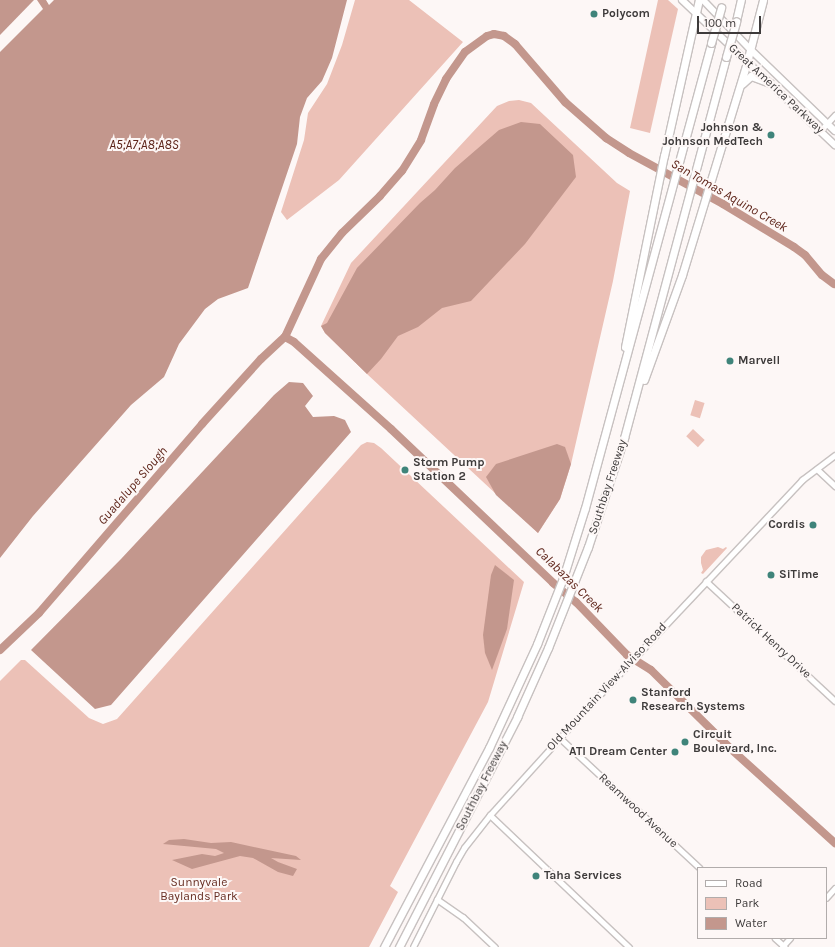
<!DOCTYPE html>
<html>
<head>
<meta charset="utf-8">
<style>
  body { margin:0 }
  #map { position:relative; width:835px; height:947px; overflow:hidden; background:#fdf7f6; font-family:Karla,sans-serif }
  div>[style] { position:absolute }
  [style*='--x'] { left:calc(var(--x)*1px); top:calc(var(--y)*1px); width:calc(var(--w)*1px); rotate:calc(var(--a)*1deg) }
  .green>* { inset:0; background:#ecc1b7; transform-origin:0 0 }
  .water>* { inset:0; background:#c3978d }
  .stream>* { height:1.5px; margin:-0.75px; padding:0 0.75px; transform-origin:0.75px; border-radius:0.75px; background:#c3978d }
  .river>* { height:8px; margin:-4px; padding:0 4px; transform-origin:4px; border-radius:4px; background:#c3978d }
  .roads { filter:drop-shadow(1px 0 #c7c1c0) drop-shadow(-1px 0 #c7c1c0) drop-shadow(0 1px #c7c1c0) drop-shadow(0 -1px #c7c1c0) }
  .minor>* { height:4.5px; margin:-2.25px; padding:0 2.25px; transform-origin:2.25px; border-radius:2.25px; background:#fff }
  .major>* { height:6px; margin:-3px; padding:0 3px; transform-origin:3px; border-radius:3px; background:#fff }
  .highway>* { height:7px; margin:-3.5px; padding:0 3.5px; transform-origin:3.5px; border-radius:3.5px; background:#fff }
  .bridges { filter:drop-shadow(1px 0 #c7c1c0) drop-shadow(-1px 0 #c7c1c0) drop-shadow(0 1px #c7c1c0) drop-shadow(0 -1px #c7c1c0) }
  .highway-bridge>* { height:7px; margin:-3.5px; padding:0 3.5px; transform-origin:3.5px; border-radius:3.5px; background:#fff }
  .dots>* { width:11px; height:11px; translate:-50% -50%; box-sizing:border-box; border:2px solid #fdf7f6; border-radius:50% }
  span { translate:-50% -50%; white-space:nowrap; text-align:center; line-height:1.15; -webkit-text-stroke:4px #fdf7f6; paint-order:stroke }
  .poi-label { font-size:12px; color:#3e3b3b; font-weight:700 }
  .left { translate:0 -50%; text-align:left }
  .right { translate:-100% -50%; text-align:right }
  .street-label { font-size:12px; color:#3e3b3b }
  .park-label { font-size:12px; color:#672d22 }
  .water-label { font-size:13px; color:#5e251a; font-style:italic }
  .legend { position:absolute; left:697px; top:867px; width:130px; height:72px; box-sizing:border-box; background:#fdf7f6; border:1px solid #b1acab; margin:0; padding:5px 7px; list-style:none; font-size:12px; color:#3e3b3b }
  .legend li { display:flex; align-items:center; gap:8px; height:20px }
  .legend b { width:20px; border:1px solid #b1acab }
  .scale { position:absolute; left:697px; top:16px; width:64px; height:18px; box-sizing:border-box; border:2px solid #3e3b3b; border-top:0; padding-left:5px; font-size:12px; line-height:14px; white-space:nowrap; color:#3e3b3b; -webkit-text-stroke:3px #fdf7f6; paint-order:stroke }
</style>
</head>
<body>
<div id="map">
  <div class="green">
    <i style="clip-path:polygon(355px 0,409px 0,463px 42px,339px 180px,287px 220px,281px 212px,304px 140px,308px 113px,327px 84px,342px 45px)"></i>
    <i style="clip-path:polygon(658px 0,668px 0,678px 9px,650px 133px,630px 128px)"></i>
    <i style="clip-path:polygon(519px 100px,531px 103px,617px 183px,630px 191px,613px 281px,571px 464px,560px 499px,538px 533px,367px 374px,325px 333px,321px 326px,351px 263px,497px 106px,509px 101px)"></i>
    <i style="left:695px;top:400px;width:10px;height:16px;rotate:17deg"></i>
    <i style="left:693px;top:429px;width:16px;height:10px;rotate:43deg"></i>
    <i style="clip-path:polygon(367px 442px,374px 443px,381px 448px,524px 582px,488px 702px,390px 886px,398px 892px,369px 947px,0 947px,0 681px,21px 660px,25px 660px,89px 718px,103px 724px,117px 719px,361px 445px)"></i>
    <i style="clip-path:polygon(718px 547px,723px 549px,726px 547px,727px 548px,703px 574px,701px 573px,703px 570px,701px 563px,701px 557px,706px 550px)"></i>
  </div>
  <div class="water">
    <i style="clip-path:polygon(0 0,34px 0,0 35px)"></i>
    <i style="clip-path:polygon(37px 0,46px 0,49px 5px,54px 0,347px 0,332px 58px,322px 81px,307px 98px,300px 117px,297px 144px,248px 288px,218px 299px,205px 309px,179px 344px,164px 377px,131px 405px,33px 516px,0 558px,0 52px,43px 9px)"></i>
    <i style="clip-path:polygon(521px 122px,540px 124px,573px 155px,576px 177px,525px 244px,471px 301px,442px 308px,418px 327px,398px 336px,381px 359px,367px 374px,325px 333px,321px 326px,327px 323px,357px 268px,420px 203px,435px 190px,455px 168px,499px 130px)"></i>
    <i style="clip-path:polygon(289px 382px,303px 383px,313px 396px,305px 406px,313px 417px,334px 416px,345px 420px,351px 432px,111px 705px,95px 709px,31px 650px,121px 559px,274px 395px)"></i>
    <i style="clip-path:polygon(557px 444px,565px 447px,571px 464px,560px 499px,538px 533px,496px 495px,486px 477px,496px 464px)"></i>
    <i style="clip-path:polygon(495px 565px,514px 580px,507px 629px,492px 670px,485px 653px,483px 635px,491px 575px)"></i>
    <i style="clip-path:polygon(184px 839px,211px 843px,231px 842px,296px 856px,301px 860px,271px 858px,278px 862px,297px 869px,293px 876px,278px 872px,253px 858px,240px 856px,192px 869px,172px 860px,202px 854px,215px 856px,224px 853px,216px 849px,163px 844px,169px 840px)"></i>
  </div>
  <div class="stream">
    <i style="--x:834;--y:284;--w:1;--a:45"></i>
  </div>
  <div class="river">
    <i style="--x:285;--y:337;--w:10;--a:29"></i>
    <i style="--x:294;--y:342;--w:130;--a:41.9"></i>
    <i style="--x:391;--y:429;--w:224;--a:43.5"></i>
    <i style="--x:553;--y:583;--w:30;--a:40"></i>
    <i style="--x:576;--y:602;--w:74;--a:46.1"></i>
    <i style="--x:627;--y:655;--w:28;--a:32"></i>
    <i style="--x:651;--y:670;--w:114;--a:44.6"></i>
    <i style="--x:732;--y:750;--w:139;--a:42.1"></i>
    <i style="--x:0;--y:650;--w:54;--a:-43.5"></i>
    <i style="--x:39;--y:613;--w:250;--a:-49.2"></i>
    <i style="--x:202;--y:424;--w:88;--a:-47.8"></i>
    <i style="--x:261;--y:359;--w:33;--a:-43"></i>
    <i style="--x:285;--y:337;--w:86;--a:-65.2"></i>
    <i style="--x:321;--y:259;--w:33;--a:-51"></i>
    <i style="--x:342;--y:233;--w:53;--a:-44.2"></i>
    <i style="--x:380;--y:196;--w:33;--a:-49"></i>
    <i style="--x:402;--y:171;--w:36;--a:-58"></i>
    <i style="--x:421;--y:140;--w:38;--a:-70"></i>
    <i style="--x:434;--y:104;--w:28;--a:-64"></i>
    <i style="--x:446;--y:79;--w:33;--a:-55"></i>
    <i style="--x:465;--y:52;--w:27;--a:-36"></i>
    <i style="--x:487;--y:36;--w:7;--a:-16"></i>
    <i style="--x:494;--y:34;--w:10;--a:11"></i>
    <i style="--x:504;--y:36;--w:14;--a:36"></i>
    <i style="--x:515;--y:44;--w:77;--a:49.2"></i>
    <i style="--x:565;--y:102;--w:55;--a:41.3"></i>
    <i style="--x:606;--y:138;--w:27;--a:33"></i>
    <i style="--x:629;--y:153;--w:107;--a:28.5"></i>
    <i style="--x:723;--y:204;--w:83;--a:31.2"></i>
    <i style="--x:794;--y:247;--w:14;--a:36"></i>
    <i style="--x:805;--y:255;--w:26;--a:50"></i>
    <i style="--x:822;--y:275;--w:15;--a:37"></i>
  </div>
  <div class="roads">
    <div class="minor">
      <i style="--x:820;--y:131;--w:22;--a:-47"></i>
      <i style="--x:817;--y:469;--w:25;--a:43"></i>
      <i style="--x:706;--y:581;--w:176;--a:42.9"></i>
      <i style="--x:559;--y:737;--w:192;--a:42.9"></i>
      <i style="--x:490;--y:815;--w:192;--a:43.5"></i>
      <i style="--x:826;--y:898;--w:13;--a:-48"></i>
      <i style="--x:437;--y:899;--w:32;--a:35"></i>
      <i style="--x:463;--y:917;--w:44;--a:43.2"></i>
      <i style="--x:775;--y:938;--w:13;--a:42"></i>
      <i style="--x:413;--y:947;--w:95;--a:-63.2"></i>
      <i style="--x:456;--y:862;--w:16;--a:-60"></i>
      <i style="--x:464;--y:848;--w:42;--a:-51.8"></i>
      <i style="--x:490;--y:815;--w:128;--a:-47.8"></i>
      <i style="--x:576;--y:720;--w:330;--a:-46.7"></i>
      <i style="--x:802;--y:480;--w:41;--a:-37.1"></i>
      <i style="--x:782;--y:947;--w:12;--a:-48"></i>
    </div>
    <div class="major">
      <i style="--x:682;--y:0;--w:211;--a:43.5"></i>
      <i style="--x:703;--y:0;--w:68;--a:46.2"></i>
      <i style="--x:750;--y:49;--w:118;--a:44"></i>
    </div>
    <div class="highway">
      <i style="--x:736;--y:21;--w:22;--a:-77"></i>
      <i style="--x:742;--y:84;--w:12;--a:-42"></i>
      <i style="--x:751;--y:76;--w:20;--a:20"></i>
      <i style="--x:625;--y:347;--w:195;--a:-78.5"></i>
      <i style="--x:664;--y:156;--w:160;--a:-77.4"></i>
      <i style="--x:644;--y:380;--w:112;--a:-70.1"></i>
      <i style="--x:682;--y:275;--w:223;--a:-73"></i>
      <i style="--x:747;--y:62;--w:64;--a:-75.5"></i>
      <i style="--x:384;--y:947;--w:225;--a:-62.2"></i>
      <i style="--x:489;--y:748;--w:115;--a:-65.2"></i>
      <i style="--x:537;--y:644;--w:71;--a:-68.5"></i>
      <i style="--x:563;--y:578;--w:73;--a:-72.6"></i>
      <i style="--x:585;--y:508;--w:482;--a:-74.8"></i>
      <i style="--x:399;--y:947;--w:259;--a:-62.8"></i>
      <i style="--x:517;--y:717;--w:76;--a:-65.8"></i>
      <i style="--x:548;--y:648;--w:109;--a:-68.4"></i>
      <i style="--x:588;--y:547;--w:115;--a:-71.7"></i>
      <i style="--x:624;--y:438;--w:394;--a:-75"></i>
    </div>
  </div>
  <div class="bridges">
    <div class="highway-bridge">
      <i style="--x:711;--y:43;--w:37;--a:-74"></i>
      <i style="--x:726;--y:57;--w:37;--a:-74"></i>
    </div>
  </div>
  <div class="dots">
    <i style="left:594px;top:14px;background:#3f847a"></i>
    <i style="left:771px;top:135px;background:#3f847a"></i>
    <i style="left:730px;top:361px;background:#3f847a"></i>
    <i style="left:405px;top:470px;background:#3f847a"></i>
    <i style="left:813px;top:525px;background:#3f847a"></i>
    <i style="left:771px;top:575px;background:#3f847a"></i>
    <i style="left:633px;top:700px;background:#3f847a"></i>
    <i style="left:685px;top:742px;background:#3f847a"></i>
    <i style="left:675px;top:752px;background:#3f847a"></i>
    <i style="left:536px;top:876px;background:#3f847a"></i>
  </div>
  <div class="poi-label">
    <span class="left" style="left:602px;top:14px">Polycom</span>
    <span class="right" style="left:763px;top:135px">Johnson &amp;<br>Johnson MedTech</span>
    <span class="left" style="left:738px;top:361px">Marvell</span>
    <span class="left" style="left:413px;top:470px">Storm Pump<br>Station 2</span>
    <span class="right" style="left:805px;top:525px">Cordis</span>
    <span class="left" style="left:779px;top:575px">SiTime</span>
    <span class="left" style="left:641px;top:700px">Stanford<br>Research Systems</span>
    <span class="left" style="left:693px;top:742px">Circuit<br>Boulevard, Inc.</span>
    <span class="right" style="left:667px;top:752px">ATI Dream Center</span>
    <span class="left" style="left:544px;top:876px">Taha Services</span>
  </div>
  <div class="street-label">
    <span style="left:776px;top:89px;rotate:43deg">Great America Parkway</span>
    <span style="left:608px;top:487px;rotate:-72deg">Southbay Freeway</span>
    <span style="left:771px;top:641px;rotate:43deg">Patrick Henry Drive</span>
    <span style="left:607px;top:687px;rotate:-47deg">Old Mountain View-Alviso Road</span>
    <span style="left:482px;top:786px;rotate:-63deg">Southbay Freeway</span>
    <span style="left:638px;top:811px;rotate:43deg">Reamwood Avenue</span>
  </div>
  <div class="park-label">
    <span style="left:199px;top:890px">Sunnyvale<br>Baylands Park</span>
  </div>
  <div class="water-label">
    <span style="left:144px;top:145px">A5;A7;A8;A8S</span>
    <span style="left:729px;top:196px;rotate:30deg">San Tomas Aquino Creek</span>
    <span style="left:133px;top:486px;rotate:-49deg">Guadalupe Slough</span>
    <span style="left:569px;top:580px;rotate:44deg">Calabazas Creek</span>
  </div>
  <ul class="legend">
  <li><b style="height:5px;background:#fff"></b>Road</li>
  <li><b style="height:11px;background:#ecc1b7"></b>Park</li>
  <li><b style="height:11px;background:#c3978d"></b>Water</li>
  </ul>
  <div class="scale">100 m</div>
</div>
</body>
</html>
